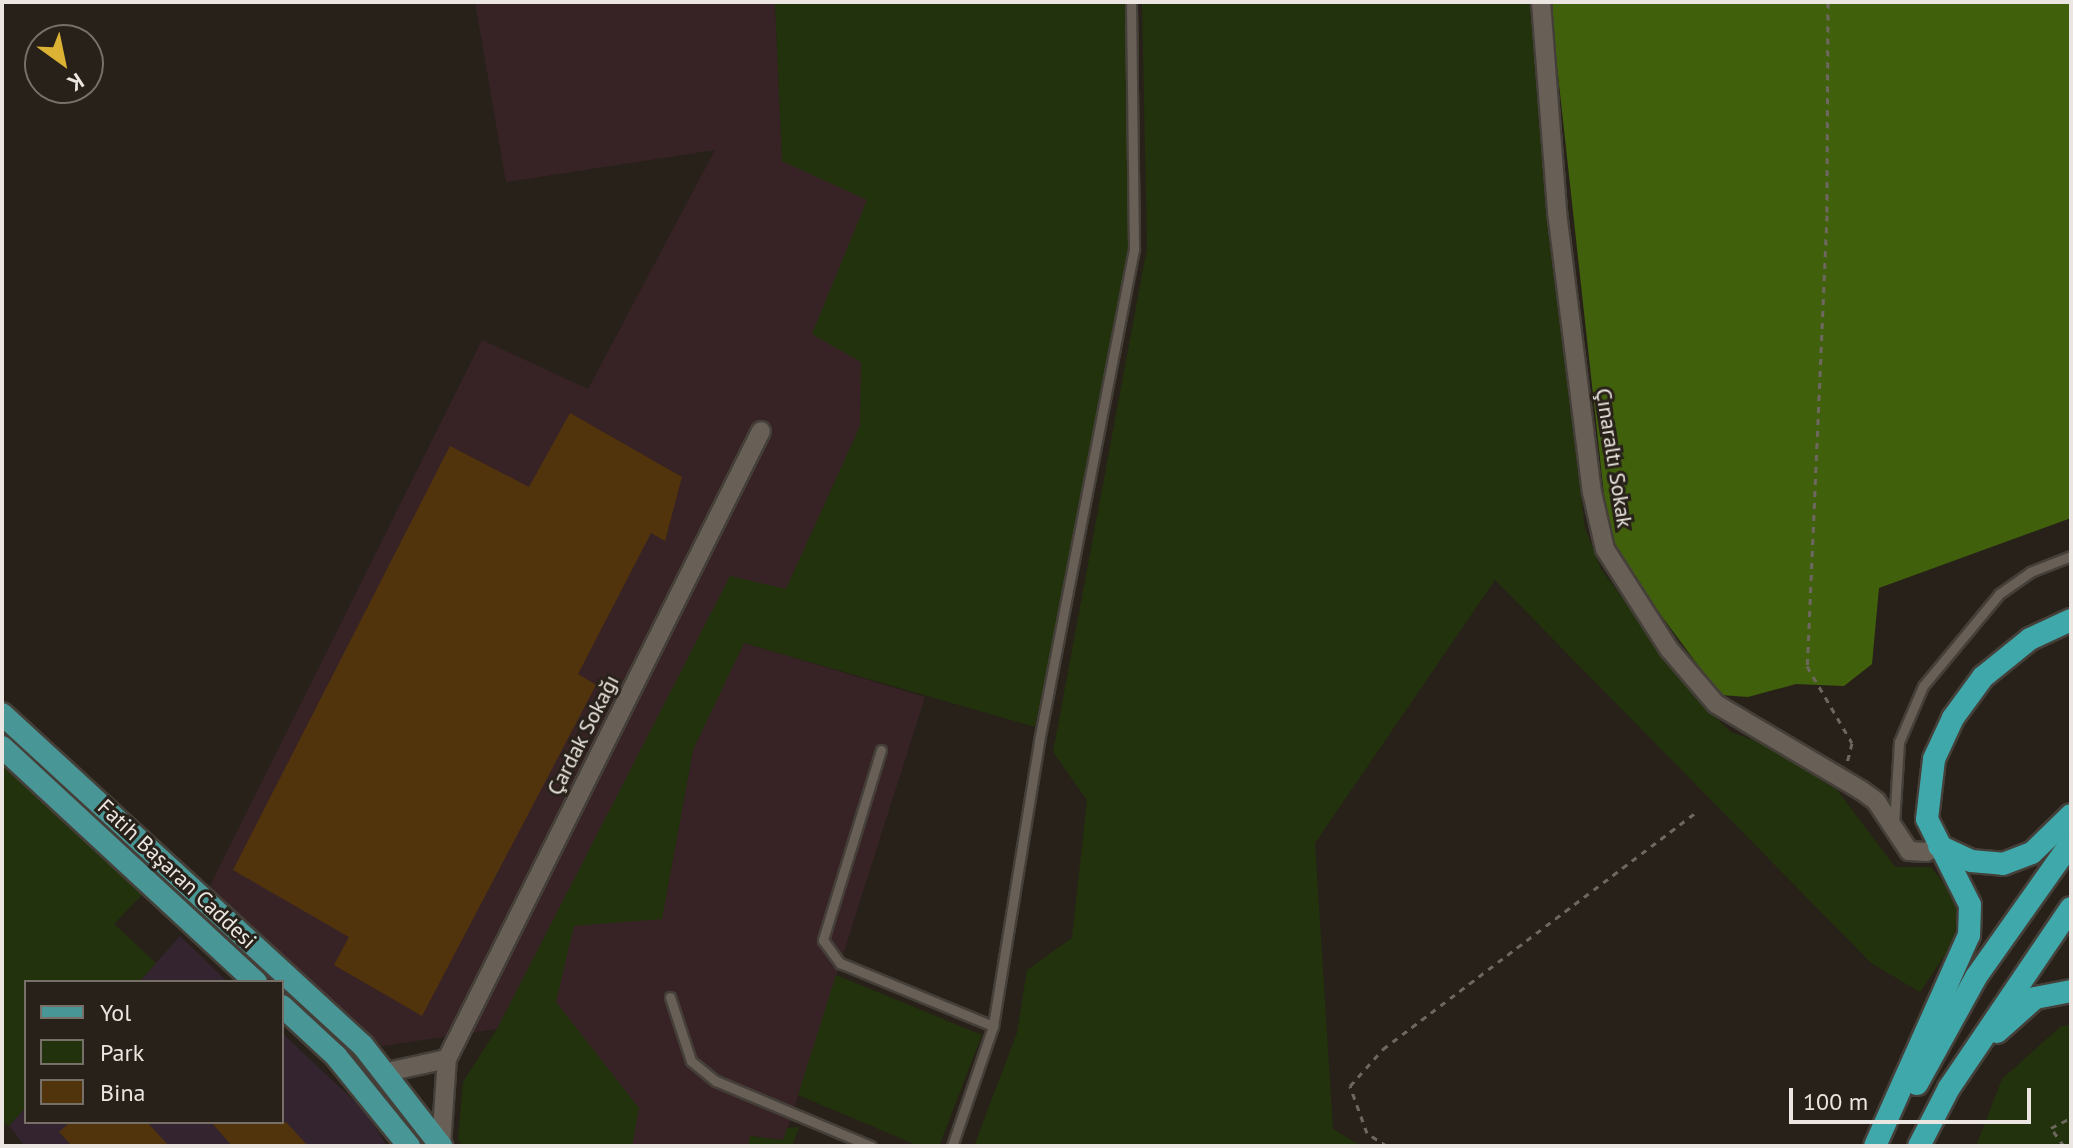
<!DOCTYPE html>
<html>
<head>
<meta charset="utf-8">
<style>
  body { margin:0 }
  #map { position:relative; width:2073px; height:1148px; overflow:hidden; background:#282119; font-family:"PT Sans",sans-serif }
  div>[style] { position:absolute }
  [style*='--x'] { left:calc(var(--x)*1px); top:calc(var(--y)*1px); width:calc(var(--w)*1px); rotate:calc(var(--a)*1deg) }
  .commercial>* { inset:0; background:#33242f }
  .industrial>* { inset:0; background:#372325 }
  .green>* { inset:0; background:#22320c }
  .forest>* { inset:0; background:#40600c }
  .building>* { inset:0; background:#52340c }
  .path>* { height:3px; margin-top:-1.5px; transform-origin:0; background:repeating-linear-gradient(90deg,#6d6760 0 6px,transparent 0 12px) }
  .roads { filter:drop-shadow(2px 0 #453f39) drop-shadow(-2px 0 #453f39) drop-shadow(0 2px #453f39) drop-shadow(0 -2px #453f39) }
  .service>* { height:9px; margin:-4.5px; padding:0 4.5px; transform-origin:4.5px; border-radius:4.5px; background:#686056 }
  .minor>* { height:18px; margin:-9px; padding:0 9px; transform-origin:9px; border-radius:9px; background:#686056 }
  .primary>* { height:22px; margin:-11px; padding:0 11px; transform-origin:11px; border-radius:11px; background:#499696 }
  .trunk>* { height:22px; margin:-11px; padding:0 11px; transform-origin:11px; border-radius:11px; background:#3fa8ab }
  span { translate:-50% -50%; white-space:nowrap; text-align:center; line-height:1.15; -webkit-text-stroke:6px #282119; paint-order:stroke }
  .street-label { font-size:22px; color:#ebe6e1 }
  .frame { position:absolute; inset:0; border:4px solid #ebe6e1; pointer-events:none }
  .legend { position:absolute; left:24px; top:980px; width:260px; height:144px; box-sizing:border-box; background:#282119; border:2px solid #767069; margin:0; padding:10px 14px; list-style:none; font-size:24px; color:#ebe6e1 }
  .legend li { display:flex; align-items:center; gap:16px; height:40px }
  .legend b { width:40px; border:2px solid #767069 }
  .north { position:absolute; left:24px; top:24px; width:80px; height:80px; box-sizing:border-box; background:#282119; border:2px solid #767069; border-radius:50%; rotate:147deg; font-size:22px; font-weight:700; line-height:32px; text-align:center; color:#ebe6e1 }
  .north::after { content:''; display:block; margin:auto; width:28px; height:36px; background:#dbb233; clip-path:polygon(50% 0,100% 100%,50% 72%,0 100%) }
  .scale { position:absolute; left:1789px; top:1088px; width:242px; height:36px; box-sizing:border-box; border:4px solid #ebe6e1; border-top:0; padding-left:10px; font-size:24px; line-height:28px; white-space:nowrap; color:#ebe6e1; -webkit-text-stroke:6px #282119; paint-order:stroke }
</style>
</head>
<body>
<div id="map">
  <div class="commercial">
    <i style="clip-path:polygon(180px 936px,228px 982px,139px 982px)"></i>
    <i style="clip-path:polygon(282px 1033px,365px 1111px,387px 1146px,25px 1146px,9px 1126px,26px 1107px,26px 1122px,282px 1122px)"></i>
  </div>
  <div class="industrial">
    <i style="clip-path:polygon(475px 2px,775px 2px,782px 161px,868px 200px,812px 334px,862px 362px,860px 426px,786px 589px,730px 577px,497px 1029px,382px 1046px,209px 888px,482px 340px,588px 389px,715px 150px,506px 182px)"></i>
    <i style="clip-path:polygon(744px 643px,925px 697px,784px 1140px,750px 1136px,748px 1146px,632px 1146px,638px 1108px,556px 1002px,573px 925px,662px 919px,693px 750px)"></i>
  </div>
  <div class="green">
    <i style="clip-path:polygon(775px 2px,1129px 2px,1133px 249px,1035px 727px,744px 643px,693px 750px,662px 919px,574px 926px,556px 1002px,639px 1108px,632px 1146px,462px 1146px,458px 1139px,463px 1082px,497px 1029px,730px 576px,786px 589px,860px 426px,861px 362px,812px 334px,867px 200px,782px 161px)"></i>
    <i style="clip-path:polygon(1142px 2px,1532px 2px,1546px 215px,1585px 528px,1601px 569px,1699px 702px,1731px 732px,1764px 744px,1837px 790px,1895px 867px,1931px 867px,1949px 890px,1957px 908px,1955px 940px,1920px 992px,1871px 963px,1495px 580px,1315px 843px,1333px 1129px,1361px 1146px,974px 1146px,1017px 1033px,1027px 970px,1072px 938px,1087px 800px,1053px 752px,1147px 248px)"></i>
    <i style="clip-path:polygon(2px 765px,142px 895px,114px 924px,156px 963px,139px 982px,26px 982px,26px 1107px,9px 1126px,2px 1122px)"></i>
    <i style="clip-path:polygon(836px 975px,982px 1035px,939px 1146px,919px 1146px,798px 1095px)"></i>
    <i style="clip-path:polygon(2071px 1025px,2071px 1146px,1976px 1146px,2002px 1079px,2061px 1026px)"></i>
    <i style="clip-path:polygon(799px 1127px,792px 1146px,748px 1146px,750px 1136px,783px 1140px,787px 1128px)"></i>
  </div>
  <div class="forest">
    <i style="clip-path:polygon(1550px 2px,2071px 2px,2071px 518px,1879px 588px,1872px 664px,1844px 686px,1796px 684px,1748px 697px,1720px 695px,1621px 561px,1607px 522px)"></i>
  </div>
  <div class="building">
    <i style="clip-path:polygon(570px 413px,682px 477px,665px 541px,651px 533px,578px 674px,596px 685px,422px 1016px,334px 965px,349px 937px,233px 870px,450px 446px,529px 487px)"></i>
    <i style="clip-path:polygon(70px 1122px,147px 1122px,169px 1146px,72px 1146px,59px 1132px)"></i>
    <i style="clip-path:polygon(211px 1122px,286px 1122px,308px 1146px,232px 1146px)"></i>
  </div>
  <div class="path">
    <i style="--x:1828;--y:2;--w:213;--a:90.3"></i>
    <i style="--x:1827;--y:215;--w:451;--a:92.5"></i>
    <i style="--x:1807;--y:666;--w:89;--a:59.7"></i>
    <i style="--x:1852;--y:743;--w:21;--a:104"></i>
    <i style="--x:1387;--y:1146;--w:24;--a:-147"></i>
    <i style="--x:1367;--y:1133;--w:50;--a:-109.9"></i>
    <i style="--x:1350;--y:1086;--w:50;--a:-48.3"></i>
    <i style="--x:1383;--y:1049;--w:393;--a:-37.1"></i>
    <i style="--x:2064;--y:1146;--w:22;--a:-126"></i>
    <i style="--x:2051;--y:1128;--w:22;--a:-27"></i>
  </div>
  <div class="roads">
    <div class="service">
      <i style="--x:881;--y:750;--w:199;--a:107"></i>
      <i style="--x:823;--y:940;--w:29;--a:54"></i>
      <i style="--x:840;--y:963;--w:165;--a:22.4"></i>
      <i style="--x:1894;--y:824;--w:82;--a:-86.5"></i>
      <i style="--x:1899;--y:742;--w:61;--a:-66.8"></i>
      <i style="--x:1923;--y:686;--w:119;--a:-50.4"></i>
      <i style="--x:1999;--y:594;--w:38;--a:-35"></i>
      <i style="--x:2030;--y:572;--w:44;--a:-21.3"></i>
      <i style="--x:670;--y:997;--w:67;--a:71.8"></i>
      <i style="--x:691;--y:1061;--w:32;--a:39"></i>
      <i style="--x:716;--y:1081;--w:168;--a:22.8"></i>
      <i style="--x:952;--y:1146;--w:127;--a:-71.1"></i>
      <i style="--x:993;--y:1026;--w:289;--a:-80.8"></i>
      <i style="--x:1039;--y:741;--w:501;--a:-79.07"></i>
      <i style="--x:1134;--y:249;--w:247;--a:-90.7"></i>
    </div>
    <div class="minor">
      <i style="--x:1541;--y:2;--w:211;--a:85.6"></i>
      <i style="--x:1557;--y:212;--w:282;--a:82.9"></i>
      <i style="--x:1592;--y:492;--w:58;--a:77.2"></i>
      <i style="--x:1605;--y:549;--w:119;--a:57.4"></i>
      <i style="--x:1669;--y:649;--w:72;--a:49.5"></i>
      <i style="--x:1716;--y:704;--w:169;--a:30.7"></i>
      <i style="--x:1861;--y:790;--w:19;--a:36"></i>
      <i style="--x:1876;--y:801;--w:60;--a:56.6"></i>
      <i style="--x:1909;--y:851;--w:17;--a:3"></i>
      <i style="--x:1926;--y:852;--w:14;--a:-25"></i>
      <i style="--x:387;--y:1072;--w:61;--a:-12.2"></i>
      <i style="--x:441;--y:1146;--w:87;--a:-86.1"></i>
      <i style="--x:447;--y:1059;--w:702;--a:-63.43"></i>
    </div>
    <div class="primary">
      <i style="--x:2;--y:714;--w:490;--a:42.6"></i>
      <i style="--x:363;--y:1046;--w:127;--a:52"></i>
      <i style="--x:2;--y:747;--w:346;--a:42.8"></i>
      <i style="--x:282;--y:1006;--w:74;--a:42.8"></i>
      <i style="--x:336;--y:1056;--w:116;--a:51"></i>
    </div>
    <div class="trunk">
      <i style="--x:1939;--y:846;--w:35;--a:25"></i>
      <i style="--x:1971;--y:861;--w:32;--a:5"></i>
      <i style="--x:2003;--y:864;--w:31;--a:-21"></i>
      <i style="--x:2032;--y:853;--w:54;--a:-44.3"></i>
      <i style="--x:1997;--y:1032;--w:51;--a:-41.8"></i>
      <i style="--x:2035;--y:998;--w:37;--a:-11"></i>
      <i style="--x:1917;--y:1084;--w:122;--a:-61.1"></i>
      <i style="--x:1976;--y:977;--w:164;--a:-54.7"></i>
      <i style="--x:1875;--y:1146;--w:231;--a:-66"></i>
      <i style="--x:1969;--y:935;--w:30;--a:-88"></i>
      <i style="--x:1970;--y:905;--w:96;--a:-116.6"></i>
      <i style="--x:1927;--y:819;--w:60;--a:-83.3"></i>
      <i style="--x:1934;--y:759;--w:45;--a:-65.1"></i>
      <i style="--x:1953;--y:718;--w:51;--a:-53.8"></i>
      <i style="--x:1983;--y:677;--w:60;--a:-39"></i>
      <i style="--x:2030;--y:639;--w:45;--a:-24.9"></i>
      <i style="--x:1919;--y:1146;--w:65;--a:-62.7"></i>
      <i style="--x:1949;--y:1088;--w:217;--a:-55.9"></i>
    </div>
  </div>
  <div class="street-label">
    <span style="left:1614px;top:458px;rotate:81deg">Çınaraltı Sokak</span>
    <span style="left:583px;top:735px;rotate:-63deg">Çardak Sokağı</span>
    <span style="left:177px;top:874px;rotate:43deg">Fatih Başaran Caddesi</span>
  </div>
  <div class="frame"></div>
  <ul class="legend">
  <li><b style="height:10px;background:#499696"></b>Yol</li>
  <li><b style="height:22px;background:#22320c"></b>Park</li>
  <li><b style="height:22px;background:#52340c"></b>Bina</li>
  </ul>
  <div class="north">K</div>
  <div class="scale">100 m</div>
</div>
</body>
</html>
